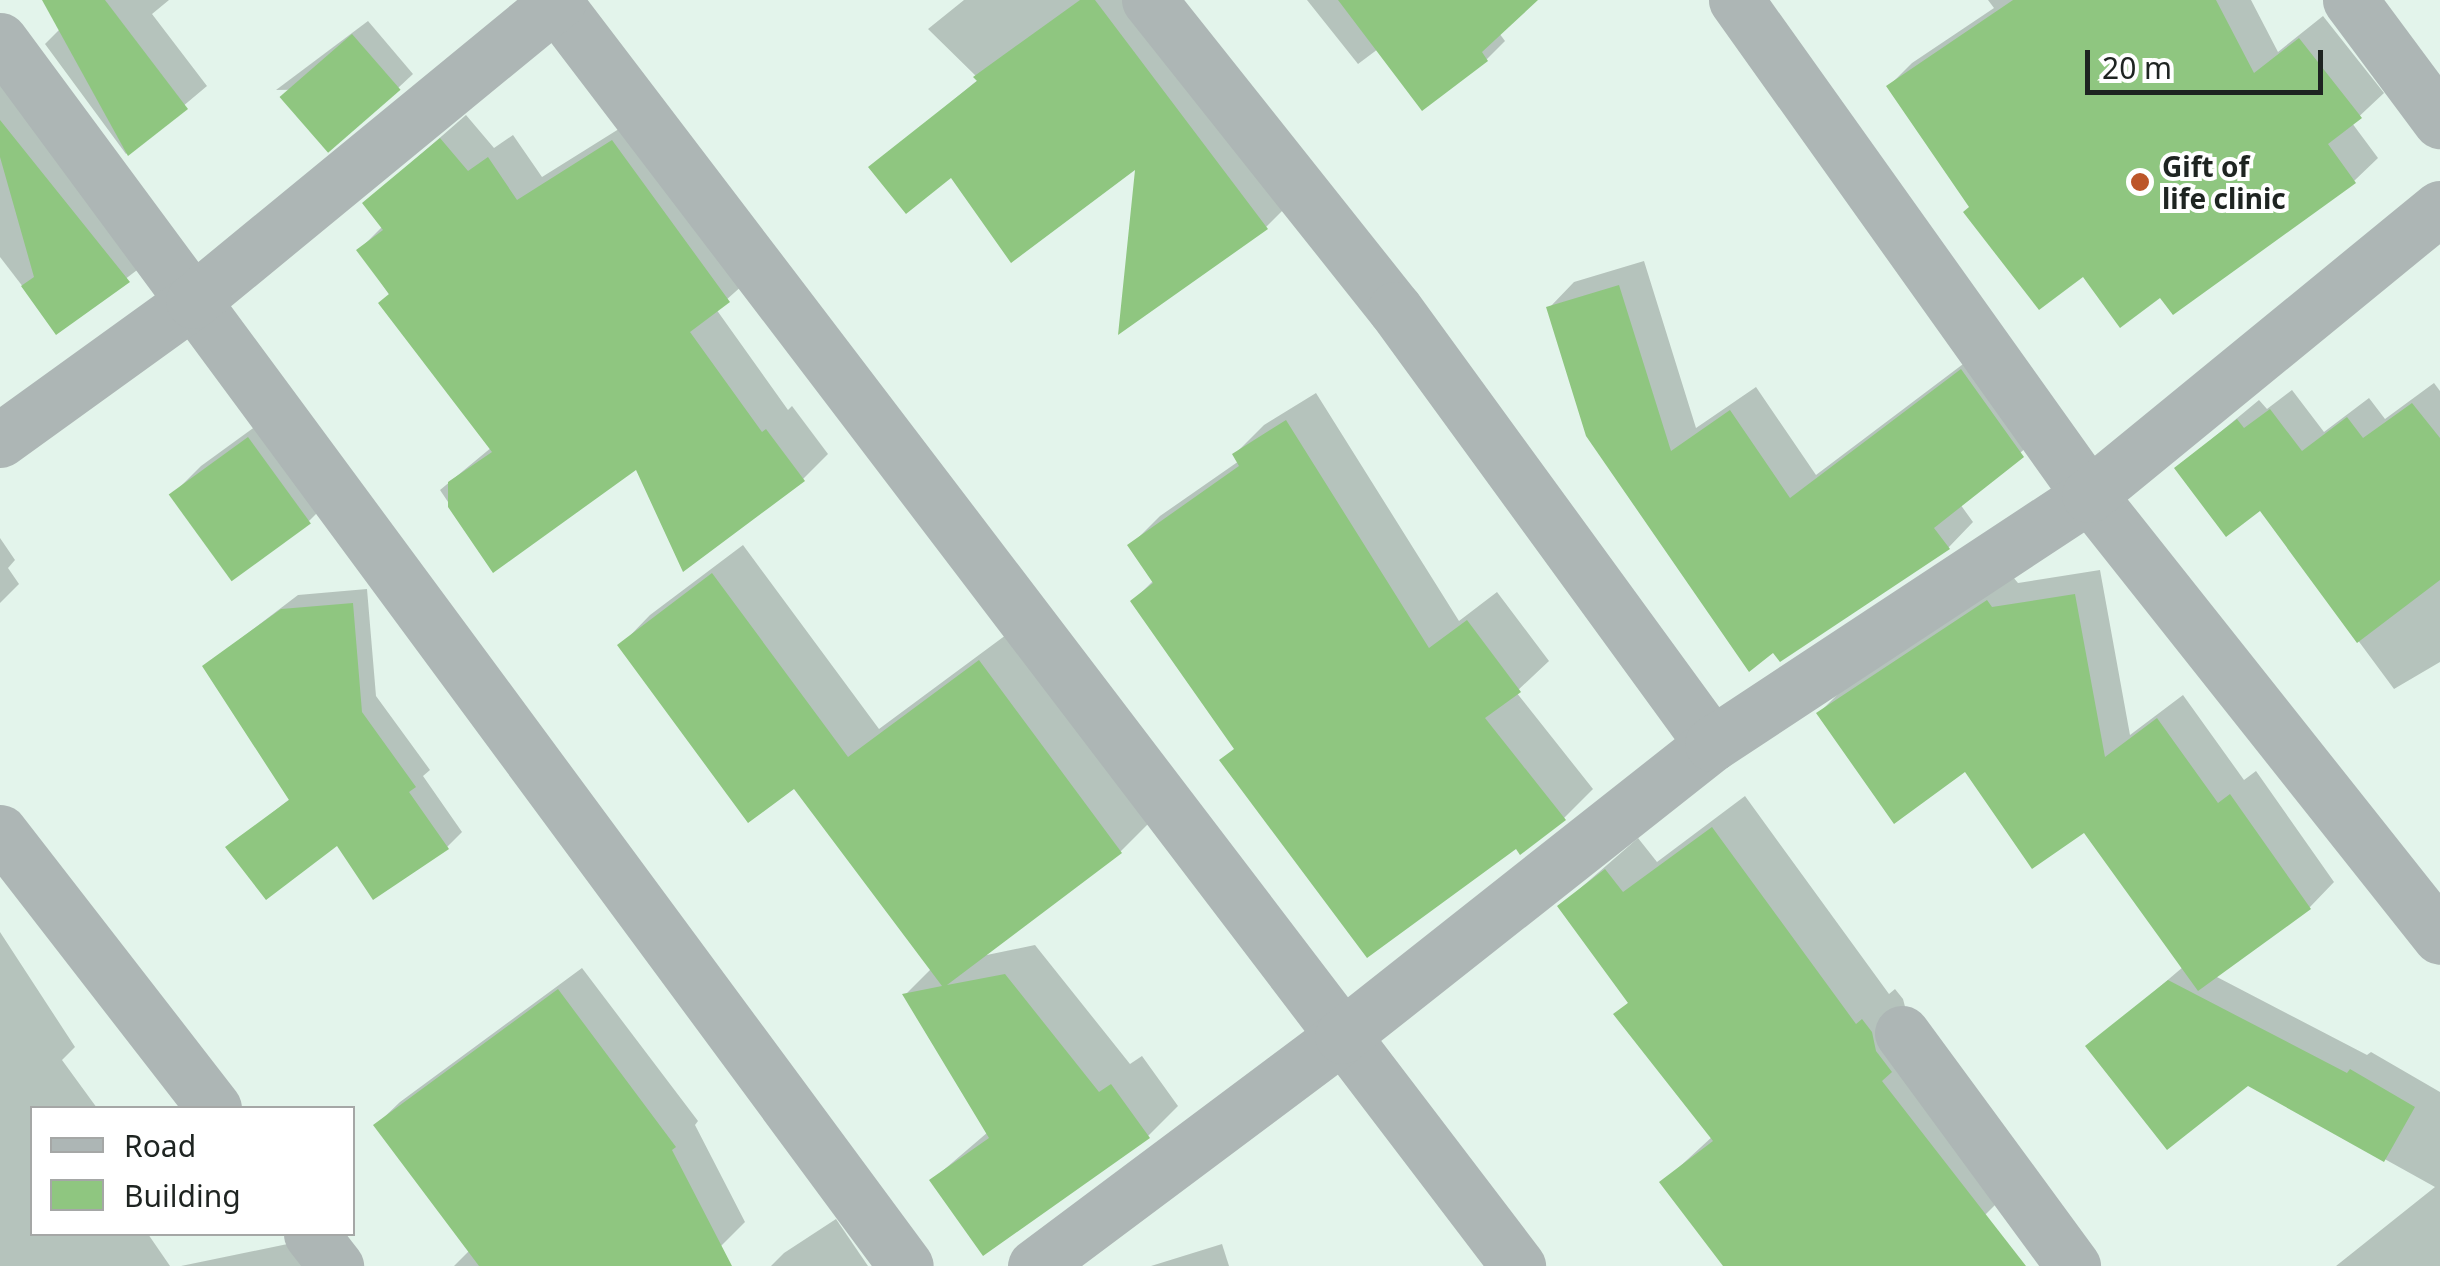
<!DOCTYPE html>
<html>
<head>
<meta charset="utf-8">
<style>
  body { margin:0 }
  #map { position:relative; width:2440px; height:1266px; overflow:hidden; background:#e3f4eb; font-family:"Noto Sans",sans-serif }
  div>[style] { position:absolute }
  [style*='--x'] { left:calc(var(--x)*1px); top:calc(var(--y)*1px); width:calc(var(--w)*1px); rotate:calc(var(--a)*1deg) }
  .shadow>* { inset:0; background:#0003 }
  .building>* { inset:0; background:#8fc680; transform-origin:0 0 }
  .street>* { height:55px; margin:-27.5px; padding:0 27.5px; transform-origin:27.5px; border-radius:27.5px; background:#adb6b5 }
  .dots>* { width:28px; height:28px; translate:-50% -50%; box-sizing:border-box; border:5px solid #fff; border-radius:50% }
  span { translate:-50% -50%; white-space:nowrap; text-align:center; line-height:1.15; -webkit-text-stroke:8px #fff; paint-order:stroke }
  .poi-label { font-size:28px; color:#1e2421; font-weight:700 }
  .left { translate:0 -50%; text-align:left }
  .legend { position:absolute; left:30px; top:1106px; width:325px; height:130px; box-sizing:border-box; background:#fff; border:2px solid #a5a7a6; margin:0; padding:12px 18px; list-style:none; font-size:30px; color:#1e2421 }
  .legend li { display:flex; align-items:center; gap:20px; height:50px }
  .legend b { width:50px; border:2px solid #a5a7a6 }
  .scale { position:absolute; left:2085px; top:50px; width:238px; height:45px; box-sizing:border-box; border:5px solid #1e2421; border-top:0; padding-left:12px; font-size:30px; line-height:35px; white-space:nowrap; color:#1e2421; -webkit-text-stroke:8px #fff; paint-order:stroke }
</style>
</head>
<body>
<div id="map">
  <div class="shadow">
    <i style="clip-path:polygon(45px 0,169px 0,152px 14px,207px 86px,126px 154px,45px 44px,61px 28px)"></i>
    <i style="clip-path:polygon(964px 0,1143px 0,1285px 208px,1266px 227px,1138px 164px,872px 167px,979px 79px,928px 29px)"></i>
    <i style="clip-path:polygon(1307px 0,1535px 0,1499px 33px,1505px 41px,1487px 59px,1378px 49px,1358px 64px)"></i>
    <i style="clip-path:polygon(1988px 0,2251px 0,2278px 52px,2323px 16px,2384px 93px,2352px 123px,2378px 158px,2354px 181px,2161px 294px,2083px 274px,1972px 206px,1889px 86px,1912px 63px,1994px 8px)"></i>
    <i style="clip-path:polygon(368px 21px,413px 74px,398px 88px,276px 90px)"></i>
    <i style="clip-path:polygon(0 78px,145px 264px,57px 331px,0 257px)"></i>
    <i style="clip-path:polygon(466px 115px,494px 148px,513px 135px,542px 177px,638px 117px,753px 276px,716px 309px,788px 410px,792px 406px,828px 454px,803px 479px,684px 568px,637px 466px,493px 569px,440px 490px,492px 447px,359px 250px,383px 226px,365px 203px)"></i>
    <i style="clip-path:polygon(1644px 261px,1696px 428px,1756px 387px,1816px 475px,1987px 346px,2047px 430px,1960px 504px,1973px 522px,1948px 548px,1780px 658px,1549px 308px,1574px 282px)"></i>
    <i style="clip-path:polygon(2434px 383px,2440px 391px,2440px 662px,2394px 689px,2260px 508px,2177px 468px,2259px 400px,2267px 409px,2292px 390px,2324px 432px,2369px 398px,2385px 419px)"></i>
    <i style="clip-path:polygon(1316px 393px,1459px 621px,1497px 592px,1549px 661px,1516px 692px,1593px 789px,1564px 818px,1516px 846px,1235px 748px,1133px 601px,1154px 580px,1131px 545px,1160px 516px,1239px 461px,1235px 454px,1264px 425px)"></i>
    <i style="clip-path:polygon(278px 410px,338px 492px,309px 521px,172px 495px,201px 466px)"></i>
    <i style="clip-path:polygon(0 538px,15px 560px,8px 568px,19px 584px,0 603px)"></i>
    <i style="clip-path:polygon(743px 545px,879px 729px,1010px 632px,1150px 822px,1120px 852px,982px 956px,1035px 945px,1130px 1064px,1142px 1056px,1178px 1106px,1148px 1136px,932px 1180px,988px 1132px,905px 995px,932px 968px,794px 786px,621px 645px,650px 615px)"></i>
    <i style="clip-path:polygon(2100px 570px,2130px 735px,2183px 695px,2244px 780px,2256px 771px,2334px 882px,2310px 907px,2215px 976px,2367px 1055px,2371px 1052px,2440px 1092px,2440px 1266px,2336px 1266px,2435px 1187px,2248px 1083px,2089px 1047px,2183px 967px,2084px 829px,1966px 769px,1819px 713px,1844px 688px,2013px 577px,2018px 583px)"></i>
    <i style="clip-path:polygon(367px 589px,376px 696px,430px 770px,423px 776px,462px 832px,447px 847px,338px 843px,229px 847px,291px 798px,205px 666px,298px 595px)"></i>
    <i style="clip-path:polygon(1745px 796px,1889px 994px,1895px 989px,1903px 999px,1908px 1018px,2018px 1182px,1986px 1214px,1919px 1266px,1726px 1266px,1663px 1182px,1713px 1136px,1617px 1014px,1630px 1001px,1560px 906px,1638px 838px,1657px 862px)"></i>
    <i style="clip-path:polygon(0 932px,75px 1047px,62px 1060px,97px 1108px,32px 1108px,32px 1234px,148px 1234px,170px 1266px,0 1266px)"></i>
    <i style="clip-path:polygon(582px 968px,698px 1121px,695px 1125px,745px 1222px,721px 1246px,682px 1266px,454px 1266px,470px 1250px,376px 1125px,400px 1102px)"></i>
    <i style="clip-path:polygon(836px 1219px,868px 1266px,771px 1266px,784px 1253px)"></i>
    <i style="clip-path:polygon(302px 1241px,307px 1266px,181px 1266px)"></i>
    <i style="clip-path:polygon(1222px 1244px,1229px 1266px,1151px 1266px)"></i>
  </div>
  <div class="building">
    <i style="clip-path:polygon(42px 0,105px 0,188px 109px,128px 156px)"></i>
    <i style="clip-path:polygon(1080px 0,1095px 0,1268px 229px,1118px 335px,1135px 170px,1011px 263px,951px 178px,906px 214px,868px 167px,977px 81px,973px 77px)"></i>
    <i style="clip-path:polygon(1338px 0,1538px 0,1482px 52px,1488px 61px,1422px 111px)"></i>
    <i style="clip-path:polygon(2013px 0,2216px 0,2254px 73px,2299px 38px,2362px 118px,2328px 144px,2356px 183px,2173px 315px,2160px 298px,2120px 328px,2083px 277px,2039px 310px,1963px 212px,1969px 207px,1886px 86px)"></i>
    <i style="left:352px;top:34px;width:74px;height:96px;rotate:49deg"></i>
    <i style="clip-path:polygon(0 120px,130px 282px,56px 335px,21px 286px,34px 277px,0 157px)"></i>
    <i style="clip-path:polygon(440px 138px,468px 171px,488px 157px,517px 200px,612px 140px,730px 302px,690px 332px,762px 432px,766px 429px,805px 481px,683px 572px,636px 470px,493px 573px,448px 507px,448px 482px,492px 452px,378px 303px,389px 294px,356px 250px,383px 230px,362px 203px)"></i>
    <i style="clip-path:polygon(1619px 285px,1671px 451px,1730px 410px,1790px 498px,1961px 369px,2024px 457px,1934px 528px,1950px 549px,1780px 662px,1773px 653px,1749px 672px,1586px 436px,1546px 307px)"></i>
    <i style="clip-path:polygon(2412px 403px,2440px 438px,2440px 580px,2357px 643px,2260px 511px,2226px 537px,2174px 468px,2237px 419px,2244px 428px,2270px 409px,2302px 451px,2347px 417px,2363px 438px)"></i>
    <i style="clip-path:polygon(1286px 420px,1429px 648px,1467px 620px,1521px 692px,1485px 718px,1566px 820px,1520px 855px,1516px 849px,1367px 958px,1219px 760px,1234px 749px,1130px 601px,1153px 583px,1127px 545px,1239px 466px,1232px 454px)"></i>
    <i style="left:248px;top:437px;width:107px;height:98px;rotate:54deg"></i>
    <i style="clip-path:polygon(712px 573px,848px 757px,979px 660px,1122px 853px,947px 985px,1005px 974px,1099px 1092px,1111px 1084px,1150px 1138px,983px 1256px,929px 1180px,989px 1138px,902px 994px,942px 986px,794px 789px,748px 823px,617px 645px)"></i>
    <i style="clip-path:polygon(2075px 594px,2105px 757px,2157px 718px,2218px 803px,2230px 794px,2311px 909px,2198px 991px,2084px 833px,2032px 869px,1965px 772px,1894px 824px,1816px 713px,1987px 600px,1992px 607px)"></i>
    <i style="clip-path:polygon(353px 603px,362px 712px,416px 787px,409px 792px,449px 849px,373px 900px,337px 846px,266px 900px,225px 847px,289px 800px,202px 666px,281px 609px)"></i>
    <i style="clip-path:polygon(1712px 827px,1856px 1024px,1862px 1019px,1872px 1032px,1876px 1051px,1892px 1072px,1882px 1081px,2026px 1266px,1723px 1266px,1659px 1182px,1713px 1141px,1613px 1014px,1628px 1003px,1557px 906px,1605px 869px,1623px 892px)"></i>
    <i style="clip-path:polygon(2168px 980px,2347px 1073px,2350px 1069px,2415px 1107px,2384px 1162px,2248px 1086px,2167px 1150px,2085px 1046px)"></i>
    <i style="clip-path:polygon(558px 989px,676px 1147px,672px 1150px,732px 1266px,479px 1266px,373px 1125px)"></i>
  </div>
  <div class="street">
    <i style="--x:553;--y:0;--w:1592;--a:52.68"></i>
    <i style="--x:1149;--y:0;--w:395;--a:51.5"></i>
    <i style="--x:1395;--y:309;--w:538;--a:53.92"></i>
    <i style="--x:1736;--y:0;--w:608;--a:54.51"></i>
    <i style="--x:2089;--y:495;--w:564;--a:51.55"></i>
    <i style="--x:2350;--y:0;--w:151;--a:53.4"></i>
    <i style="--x:0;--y:40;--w:1524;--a:53.54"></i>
    <i style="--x:0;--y:440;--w:238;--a:-35.8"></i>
    <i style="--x:193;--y:301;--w:474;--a:-39.4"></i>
    <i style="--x:0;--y:832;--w:349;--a:52.2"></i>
    <i style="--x:1902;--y:1033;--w:289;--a:53.7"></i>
    <i style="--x:311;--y:1234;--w:41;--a:52"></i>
    <i style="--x:1035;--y:1266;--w:384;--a:-36.8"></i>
    <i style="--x:1342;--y:1036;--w:471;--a:-38.3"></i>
    <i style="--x:1712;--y:744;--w:452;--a:-33.4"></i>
    <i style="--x:2089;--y:495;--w:453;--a:-39.3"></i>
  </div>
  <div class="dots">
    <i style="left:2140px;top:182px;background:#bc5629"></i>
  </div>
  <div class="poi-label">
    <span class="left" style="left:2162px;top:182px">Gift of<br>life clinic</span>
  </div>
  <ul class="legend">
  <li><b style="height:12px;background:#adb6b5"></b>Road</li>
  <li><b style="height:28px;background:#8fc680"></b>Building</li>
  </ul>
  <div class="scale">20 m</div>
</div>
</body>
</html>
